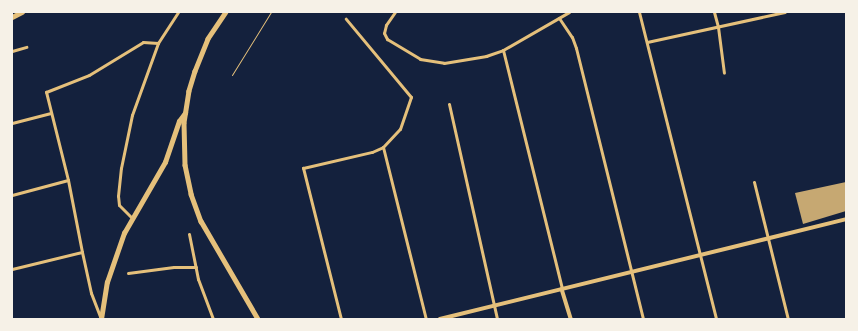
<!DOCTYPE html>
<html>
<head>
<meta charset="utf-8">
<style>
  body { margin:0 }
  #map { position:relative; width:858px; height:331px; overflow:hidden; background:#14213d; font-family:"PT Serif",serif }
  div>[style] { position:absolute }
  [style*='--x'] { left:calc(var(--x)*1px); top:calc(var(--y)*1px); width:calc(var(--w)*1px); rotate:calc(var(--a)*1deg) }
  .building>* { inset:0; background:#c6a872 }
  .path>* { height:1px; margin:-0.5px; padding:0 0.5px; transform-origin:0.5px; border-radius:0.5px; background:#e5c07b }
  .minor>* { height:3px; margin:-1.5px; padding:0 1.5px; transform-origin:1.5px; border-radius:1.5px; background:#e5c07b }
  .tertiary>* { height:3.5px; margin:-1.75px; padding:0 1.75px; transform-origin:1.75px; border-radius:1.75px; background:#e5c07b }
  .primary>* { height:4.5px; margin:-2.25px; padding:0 2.25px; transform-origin:2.25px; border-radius:2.25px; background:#e5c07b }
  span { translate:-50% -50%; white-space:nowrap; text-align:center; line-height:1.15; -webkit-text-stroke:4px #f6f1e7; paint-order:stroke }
  .frame { position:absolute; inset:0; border:13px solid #f6f1e7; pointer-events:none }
</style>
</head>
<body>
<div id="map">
  <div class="building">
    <i style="clip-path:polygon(846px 182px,846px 211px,803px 224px,795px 193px)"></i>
  </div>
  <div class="path">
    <i style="--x:232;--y:75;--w:74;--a:-58.2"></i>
  </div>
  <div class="minor">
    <i style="--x:395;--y:12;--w:16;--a:125"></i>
    <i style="--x:386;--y:25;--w:8;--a:104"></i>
    <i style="--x:384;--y:33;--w:7;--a:63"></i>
    <i style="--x:387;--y:39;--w:39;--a:31"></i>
    <i style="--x:420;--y:59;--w:24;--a:9"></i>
    <i style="--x:444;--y:63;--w:43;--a:-9.5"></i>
    <i style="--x:486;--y:56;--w:18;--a:-19"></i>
    <i style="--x:503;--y:50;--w:76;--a:-29.9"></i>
    <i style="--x:639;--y:12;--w:317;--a:75.9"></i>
    <i style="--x:714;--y:12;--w:16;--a:75"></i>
    <i style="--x:718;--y:27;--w:46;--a:82.6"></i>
    <i style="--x:559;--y:18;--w:23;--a:56"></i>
    <i style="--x:572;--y:37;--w:12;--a:70"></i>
    <i style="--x:576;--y:48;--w:279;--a:76.1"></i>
    <i style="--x:647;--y:42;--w:141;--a:-12.3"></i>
    <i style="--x:503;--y:50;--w:246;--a:76.1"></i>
    <i style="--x:12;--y:51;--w:15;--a:-16"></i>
    <i style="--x:449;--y:104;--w:220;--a:77.4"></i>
    <i style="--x:12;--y:123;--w:40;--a:-14.4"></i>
    <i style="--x:383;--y:147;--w:177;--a:76"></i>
    <i style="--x:754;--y:182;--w:141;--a:76.1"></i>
    <i style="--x:12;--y:195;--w:58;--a:-15"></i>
    <i style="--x:132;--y:218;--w:18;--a:-135"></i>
    <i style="--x:119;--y:205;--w:9;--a:-96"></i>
    <i style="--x:118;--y:196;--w:28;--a:-84"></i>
    <i style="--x:121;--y:168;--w:54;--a:-78.3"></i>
    <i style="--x:132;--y:115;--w:77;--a:-70.1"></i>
    <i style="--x:158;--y:43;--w:37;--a:-57"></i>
    <i style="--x:189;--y:234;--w:46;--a:78.7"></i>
    <i style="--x:198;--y:279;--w:43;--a:69.4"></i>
    <i style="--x:12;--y:269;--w:72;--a:-13.7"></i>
    <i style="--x:128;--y:273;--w:46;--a:-7.4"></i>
    <i style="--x:174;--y:267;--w:22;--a:0"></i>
    <i style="--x:101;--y:319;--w:28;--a:-111"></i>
    <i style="--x:91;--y:293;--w:42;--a:-102.4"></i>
    <i style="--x:82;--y:252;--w:73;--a:-101"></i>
    <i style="--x:68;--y:180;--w:91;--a:-104"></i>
    <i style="--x:46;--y:92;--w:46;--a:-21.6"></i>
    <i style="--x:89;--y:75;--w:63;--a:-31.4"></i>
    <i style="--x:143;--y:42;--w:15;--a:4"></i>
    <i style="--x:341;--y:319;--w:156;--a:-104.1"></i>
    <i style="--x:303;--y:168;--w:71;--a:-13.1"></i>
    <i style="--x:372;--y:152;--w:12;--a:-24"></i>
    <i style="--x:383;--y:147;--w:25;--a:-47"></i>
    <i style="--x:400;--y:129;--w:34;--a:-71"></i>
    <i style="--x:411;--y:97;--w:102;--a:-129.8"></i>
  </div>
  <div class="tertiary">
    <i style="--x:562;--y:289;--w:31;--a:73"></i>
    <i style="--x:440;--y:319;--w:418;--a:-13.8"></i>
  </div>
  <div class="primary">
    <i style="--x:226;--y:12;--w:32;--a:124"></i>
    <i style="--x:208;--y:39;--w:35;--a:112"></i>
    <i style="--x:195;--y:71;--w:21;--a:107"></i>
    <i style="--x:189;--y:91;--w:32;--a:99"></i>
    <i style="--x:184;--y:123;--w:42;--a:88.6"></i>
    <i style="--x:185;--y:165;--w:30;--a:78"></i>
    <i style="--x:191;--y:194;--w:29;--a:70"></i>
    <i style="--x:201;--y:221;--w:113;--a:59.8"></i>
    <i style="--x:12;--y:17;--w:11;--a:-27"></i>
    <i style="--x:101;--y:319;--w:37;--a:-81"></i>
    <i style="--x:107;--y:282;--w:52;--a:-70.9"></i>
    <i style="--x:124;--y:233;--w:82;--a:-60"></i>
    <i style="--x:165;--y:162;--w:43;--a:-71.1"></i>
    <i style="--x:179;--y:121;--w:10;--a:-53"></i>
  </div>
  <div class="frame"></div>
</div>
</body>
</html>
